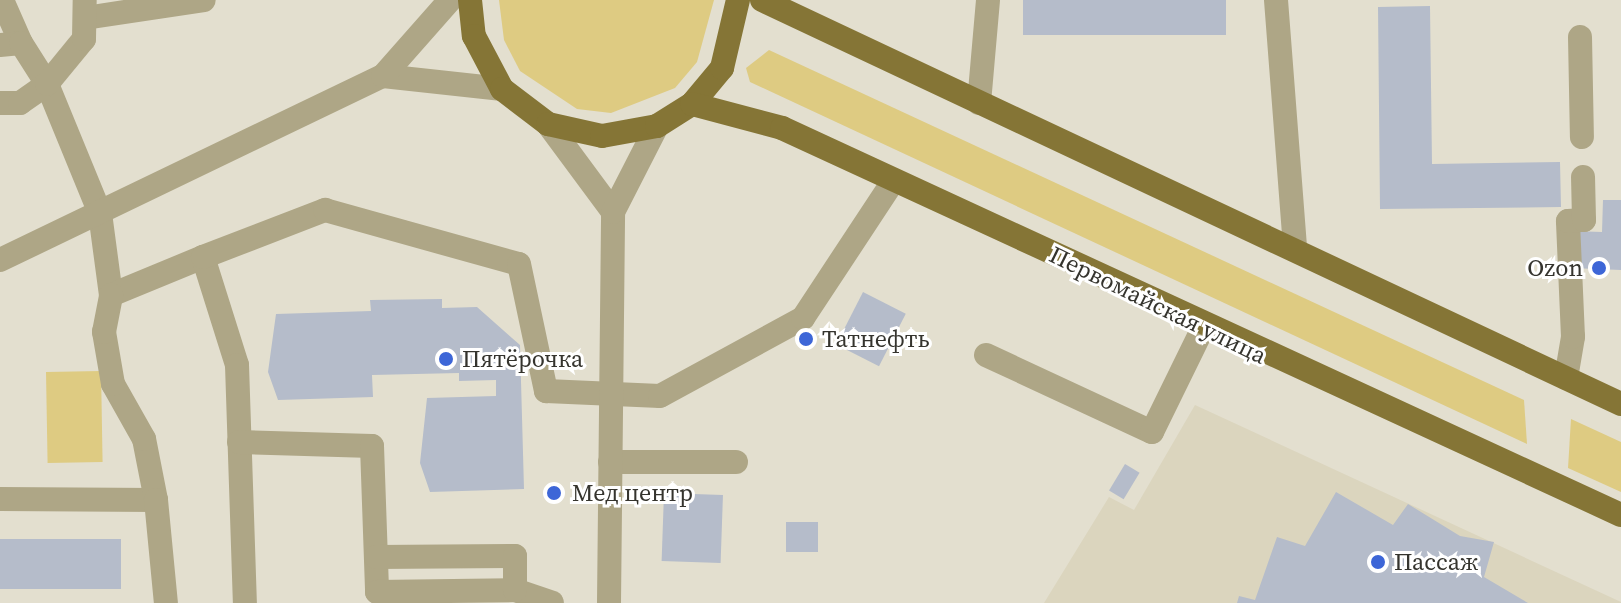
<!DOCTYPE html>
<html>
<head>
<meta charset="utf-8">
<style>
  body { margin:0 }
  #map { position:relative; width:1621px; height:603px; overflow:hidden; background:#e3dfcf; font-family:"Source Serif 4",serif }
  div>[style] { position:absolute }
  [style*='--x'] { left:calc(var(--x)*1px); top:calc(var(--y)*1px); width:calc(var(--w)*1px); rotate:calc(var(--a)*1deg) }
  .built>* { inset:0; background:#dbd5be }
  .green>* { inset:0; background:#decb82; transform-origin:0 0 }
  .building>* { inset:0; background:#b5bcca; transform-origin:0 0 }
  .minor>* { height:24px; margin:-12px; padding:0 12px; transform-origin:12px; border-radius:12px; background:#aea686 }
  .major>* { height:24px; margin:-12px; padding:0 12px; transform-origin:12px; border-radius:12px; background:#857536 }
  .dots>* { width:22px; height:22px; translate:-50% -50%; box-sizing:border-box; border:4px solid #fff; border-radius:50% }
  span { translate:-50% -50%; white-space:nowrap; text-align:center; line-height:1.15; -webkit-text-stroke:6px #fff; paint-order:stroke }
  .poi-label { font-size:24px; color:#35342e }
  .right { translate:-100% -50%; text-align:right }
  .left { translate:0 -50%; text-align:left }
  .street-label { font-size:24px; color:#35342e }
</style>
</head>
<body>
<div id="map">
  <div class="built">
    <i style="clip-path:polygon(1195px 405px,1621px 602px,1621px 603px,1044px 603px,1109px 497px,1134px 510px)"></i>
  </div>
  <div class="green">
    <i style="clip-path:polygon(499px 0,714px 0,697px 62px,675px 88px,611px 113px,577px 109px,520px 71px,504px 40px)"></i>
    <i style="clip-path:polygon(769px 50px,1524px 400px,1527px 444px,750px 82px,746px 68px)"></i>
    <i style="left:101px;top:371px;width:91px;height:55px;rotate:89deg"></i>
    <i style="clip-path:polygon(1571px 419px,1621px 442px,1621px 492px,1568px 468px)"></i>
  </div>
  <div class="building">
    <i style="left:1023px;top:0;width:203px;height:35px"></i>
    <i style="clip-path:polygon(1430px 6px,1432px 164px,1560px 162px,1561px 207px,1380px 209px,1378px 7px)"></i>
    <i style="clip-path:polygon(1603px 200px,1621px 200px,1621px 270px,1571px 268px,1572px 231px,1602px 232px)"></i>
    <i style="left:863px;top:292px;width:48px;height:59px;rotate:27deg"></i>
    <i style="clip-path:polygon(442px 299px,442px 308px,477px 307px,520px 345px,524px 489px,430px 492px,420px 463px,427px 398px,496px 396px,496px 380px,459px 381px,459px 373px,372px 375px,373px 397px,278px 400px,268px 372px,276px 314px,371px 311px,370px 300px)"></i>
    <i style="left:1125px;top:464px;width:17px;height:31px;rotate:31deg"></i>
    <i style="clip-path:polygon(1336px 492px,1393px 525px,1408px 504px,1460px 536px,1494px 542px,1484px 577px,1528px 603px,1237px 603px,1239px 596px,1255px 600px,1277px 537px,1305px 546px)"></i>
    <i style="left:664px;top:493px;width:59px;height:68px;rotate:2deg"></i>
    <i style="left:786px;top:522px;width:32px;height:30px"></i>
    <i style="left:0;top:539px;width:121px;height:50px"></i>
  </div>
  <div class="minor">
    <i style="--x:2;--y:0;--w:47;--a:66.2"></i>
    <i style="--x:1276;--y:0;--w:249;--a:85.6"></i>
    <i style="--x:85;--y:18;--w:120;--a:-8.6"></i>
    <i style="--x:1580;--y:37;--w:100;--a:88.9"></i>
    <i style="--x:0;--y:45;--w:21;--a:-5"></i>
    <i style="--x:21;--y:43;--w:49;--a:57.6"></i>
    <i style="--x:47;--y:84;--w:139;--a:67.7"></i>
    <i style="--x:100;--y:213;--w:83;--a:82.4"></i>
    <i style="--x:111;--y:295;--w:100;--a:-22.4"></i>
    <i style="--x:203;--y:257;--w:113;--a:72.5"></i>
    <i style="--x:237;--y:365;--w:238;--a:88.1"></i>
    <i style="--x:383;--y:76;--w:120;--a:6.2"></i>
    <i style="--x:0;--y:103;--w:20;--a:0"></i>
    <i style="--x:20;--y:103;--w:33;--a:-35"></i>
    <i style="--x:47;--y:84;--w:58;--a:-50.6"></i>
    <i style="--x:84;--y:39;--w:39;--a:-89"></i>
    <i style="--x:979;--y:103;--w:103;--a:-85"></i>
    <i style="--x:548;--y:124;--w:109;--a:53.5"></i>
    <i style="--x:203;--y:257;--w:131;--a:-21.1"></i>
    <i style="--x:325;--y:210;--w:201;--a:15.6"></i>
    <i style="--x:519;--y:264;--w:130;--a:78"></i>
    <i style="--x:546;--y:391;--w:114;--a:2.5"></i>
    <i style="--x:660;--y:396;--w:163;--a:-28.6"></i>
    <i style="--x:803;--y:318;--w:165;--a:-56.6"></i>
    <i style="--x:0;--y:260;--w:425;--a:-25.7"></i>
    <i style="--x:383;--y:76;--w:101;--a:-48.6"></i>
    <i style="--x:986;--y:355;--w:183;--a:24.9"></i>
    <i style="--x:1152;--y:432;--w:118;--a:-63.9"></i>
    <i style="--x:1566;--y:378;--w:42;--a:-80.3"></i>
    <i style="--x:1573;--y:337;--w:116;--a:-92.5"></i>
    <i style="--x:1568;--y:221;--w:16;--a:-4"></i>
    <i style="--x:1584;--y:220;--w:43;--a:-91.3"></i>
    <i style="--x:239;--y:442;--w:133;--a:1.7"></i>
    <i style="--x:372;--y:446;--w:146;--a:88"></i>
    <i style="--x:377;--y:592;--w:138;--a:-0.8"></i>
    <i style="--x:515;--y:590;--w:39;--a:19"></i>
    <i style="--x:610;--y:462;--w:126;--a:0"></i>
    <i style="--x:0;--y:499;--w:156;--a:0.4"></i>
    <i style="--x:156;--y:500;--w:62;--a:-101.1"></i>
    <i style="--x:144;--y:439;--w:63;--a:-119.4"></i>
    <i style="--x:113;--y:384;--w:53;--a:-99.8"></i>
    <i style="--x:104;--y:332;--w:38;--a:-79"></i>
    <i style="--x:156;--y:500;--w:103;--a:84.5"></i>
    <i style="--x:376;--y:557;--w:139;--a:-0.4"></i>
    <i style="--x:515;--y:556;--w:34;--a:90"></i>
    <i style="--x:609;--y:603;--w:391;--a:-89.4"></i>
    <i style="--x:613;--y:212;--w:97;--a:-62.9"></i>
  </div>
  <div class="major">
    <i style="--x:470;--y:0;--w:36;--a:84"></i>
    <i style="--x:474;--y:36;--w:60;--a:62.2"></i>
    <i style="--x:502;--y:89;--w:58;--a:37.3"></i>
    <i style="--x:548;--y:124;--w:55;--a:12.5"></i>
    <i style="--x:602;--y:136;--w:56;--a:-10.3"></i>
    <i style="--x:657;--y:126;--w:41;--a:-32.2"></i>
    <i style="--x:692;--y:104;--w:47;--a:-50.2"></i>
    <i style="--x:722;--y:68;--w:70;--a:-76.8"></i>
    <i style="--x:762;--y:0;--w:949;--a:25.19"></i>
    <i style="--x:692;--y:104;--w:93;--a:14.9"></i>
    <i style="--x:782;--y:128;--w:924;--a:24.76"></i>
  </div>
  <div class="dots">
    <i style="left:1599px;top:268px;background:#3d66d7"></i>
    <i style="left:806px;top:339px;background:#3d66d7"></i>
    <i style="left:446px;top:359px;background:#3d66d7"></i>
    <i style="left:554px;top:493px;background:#3d66d7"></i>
    <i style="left:1378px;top:562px;background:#3d66d7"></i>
  </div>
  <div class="poi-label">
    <span class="right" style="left:1583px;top:268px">Ozon</span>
    <span class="left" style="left:822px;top:339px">Татнефть</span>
    <span class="left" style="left:462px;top:359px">Пятёрочка</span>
    <span class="left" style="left:572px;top:493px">Мед центр</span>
    <span class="left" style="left:1394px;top:562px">Пассаж</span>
  </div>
  <div class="street-label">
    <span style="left:1158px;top:305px;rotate:26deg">Первомайская улица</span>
  </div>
</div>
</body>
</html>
